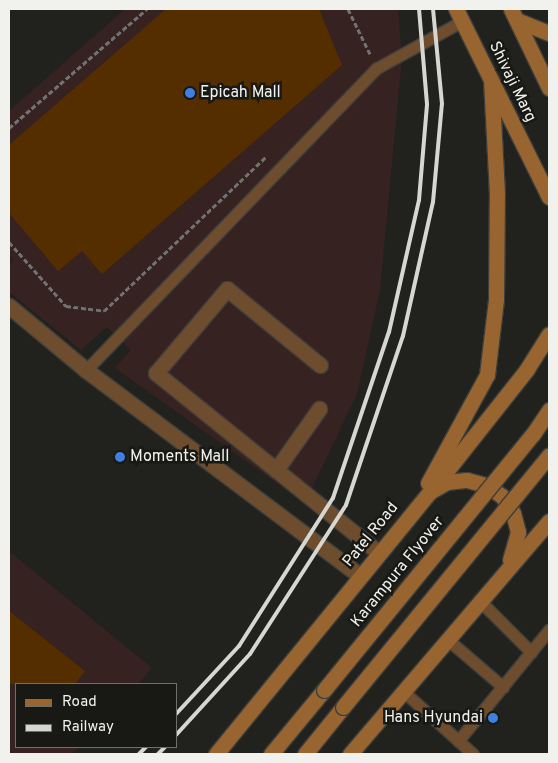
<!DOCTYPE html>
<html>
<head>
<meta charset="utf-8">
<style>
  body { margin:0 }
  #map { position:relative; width:558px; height:763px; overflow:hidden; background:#21211e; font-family:Overpass,sans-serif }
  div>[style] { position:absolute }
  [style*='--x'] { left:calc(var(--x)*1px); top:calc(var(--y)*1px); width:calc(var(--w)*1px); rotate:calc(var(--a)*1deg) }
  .commercial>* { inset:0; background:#362221 }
  .building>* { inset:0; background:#552e00 }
  .path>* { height:3px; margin-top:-1.5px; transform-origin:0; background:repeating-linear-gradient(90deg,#72726f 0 5px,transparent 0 7.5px) }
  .roads { filter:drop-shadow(1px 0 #3e3e3b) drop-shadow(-1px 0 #3e3e3b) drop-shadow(0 1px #3e3e3b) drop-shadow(0 -1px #3e3e3b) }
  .lane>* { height:11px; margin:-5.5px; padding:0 5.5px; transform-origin:5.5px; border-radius:5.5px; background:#6d4d2e }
  .street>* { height:15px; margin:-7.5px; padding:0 7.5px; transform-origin:7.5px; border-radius:7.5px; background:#6d4d2e }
  .secondary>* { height:15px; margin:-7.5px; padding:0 7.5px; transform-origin:7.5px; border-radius:7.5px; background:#986531 }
  .rail>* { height:4px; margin:-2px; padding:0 2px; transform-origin:2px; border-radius:2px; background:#d6d6d3 }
  .bridges { filter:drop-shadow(1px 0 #3e3e3b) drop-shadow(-1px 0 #3e3e3b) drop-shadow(0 1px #3e3e3b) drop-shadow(0 -1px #3e3e3b) }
  .secondary-bridge>* { height:15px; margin:-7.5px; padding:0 7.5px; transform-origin:7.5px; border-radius:7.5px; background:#986531 }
  .dots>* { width:14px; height:14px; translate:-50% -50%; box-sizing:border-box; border:2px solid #181815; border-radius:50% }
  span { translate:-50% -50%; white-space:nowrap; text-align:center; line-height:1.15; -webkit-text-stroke:5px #181815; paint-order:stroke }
  .street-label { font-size:16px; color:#f1f1ee }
  .poi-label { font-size:16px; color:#f1f1ee }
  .left { translate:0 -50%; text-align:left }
  .right { translate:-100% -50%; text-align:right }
  .frame { position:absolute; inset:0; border:10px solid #f1f1ee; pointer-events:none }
  .legend { position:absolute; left:15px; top:683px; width:162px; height:65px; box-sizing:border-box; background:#181815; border:1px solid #6f6f6c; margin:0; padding:6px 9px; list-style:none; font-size:15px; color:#f1f1ee }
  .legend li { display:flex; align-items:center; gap:10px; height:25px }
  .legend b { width:25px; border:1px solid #6f6f6c }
</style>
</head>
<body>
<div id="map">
  <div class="commercial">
    <i style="clip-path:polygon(125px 9px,398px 9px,402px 58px,380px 290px,357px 394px,305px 503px,115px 368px,131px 350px,107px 327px,81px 350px,9px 292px,9px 266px,13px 260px,9px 255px,9px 111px)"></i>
    <i style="clip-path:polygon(9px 551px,152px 668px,138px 684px,16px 684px,16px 747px,79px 747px,72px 754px,9px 754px)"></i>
  </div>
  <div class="building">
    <i style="clip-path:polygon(166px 9px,319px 9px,342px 65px,102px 274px,82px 251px,58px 271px,9px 213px,9px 145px)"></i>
    <i style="clip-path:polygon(9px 611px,85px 671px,75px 684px,9px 684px)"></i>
  </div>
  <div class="path">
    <i style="--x:348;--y:9;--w:50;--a:63.9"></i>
    <i style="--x:9;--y:128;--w:182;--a:-40.8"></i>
    <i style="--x:9;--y:242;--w:86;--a:48.3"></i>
    <i style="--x:66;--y:306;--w:38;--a:7"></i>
    <i style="--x:104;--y:311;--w:225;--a:-43.6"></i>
  </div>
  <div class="roads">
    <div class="lane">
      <i style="--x:86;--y:370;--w:419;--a:-46.1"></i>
      <i style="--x:377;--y:68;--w:97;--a:-28.9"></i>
      <i style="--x:479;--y:600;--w:74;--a:45"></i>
      <i style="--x:447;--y:639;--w:74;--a:40.6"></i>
      <i style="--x:403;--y:691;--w:94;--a:42"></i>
      <i style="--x:458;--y:741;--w:144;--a:-50.7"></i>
    </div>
    <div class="street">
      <i style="--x:9;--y:306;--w:100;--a:39.7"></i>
      <i style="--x:86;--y:370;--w:343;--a:36.9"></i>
      <i style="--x:320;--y:365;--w:120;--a:-140.7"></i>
      <i style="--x:227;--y:289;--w:110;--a:130.2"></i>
      <i style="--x:156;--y:373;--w:287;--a:38.9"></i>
      <i style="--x:276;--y:470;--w:75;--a:-54.8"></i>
    </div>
    <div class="secondary">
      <i style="--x:456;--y:9;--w:210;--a:63.7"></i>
      <i style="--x:511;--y:9;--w:88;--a:64.3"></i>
      <i style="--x:519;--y:21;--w:32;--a:22"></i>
      <i style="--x:428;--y:483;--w:123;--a:-61.4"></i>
      <i style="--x:487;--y:375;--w:77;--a:-83.2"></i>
      <i style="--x:496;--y:299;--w:105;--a:-89.5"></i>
      <i style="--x:497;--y:194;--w:114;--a:-93"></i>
      <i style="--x:433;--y:490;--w:16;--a:-30"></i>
      <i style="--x:447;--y:482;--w:20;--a:-6"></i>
      <i style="--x:467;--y:480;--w:20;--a:15"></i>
      <i style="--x:486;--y:485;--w:19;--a:35"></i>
      <i style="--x:502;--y:496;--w:20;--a:57"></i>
      <i style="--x:513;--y:513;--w:20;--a:75"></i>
      <i style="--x:518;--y:532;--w:29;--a:106"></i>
      <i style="--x:216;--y:754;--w:338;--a:-50.8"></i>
      <i style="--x:430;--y:492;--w:157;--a:-51.7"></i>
      <i style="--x:527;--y:369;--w:41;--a:-57.8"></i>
      <i style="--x:271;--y:754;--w:83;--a:-50.4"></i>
      <i style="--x:305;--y:754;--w:60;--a:-51"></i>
      <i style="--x:350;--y:754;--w:306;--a:-49.5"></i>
    </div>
  </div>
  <div class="rail">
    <i style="--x:176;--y:714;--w:93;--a:-47.2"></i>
    <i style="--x:239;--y:646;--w:175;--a:-57.6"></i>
    <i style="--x:333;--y:498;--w:175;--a:-71.4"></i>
    <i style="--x:389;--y:332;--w:135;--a:-77.2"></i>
    <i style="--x:419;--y:200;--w:96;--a:-85.2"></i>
    <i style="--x:427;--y:104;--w:95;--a:-94.8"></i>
    <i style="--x:176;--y:735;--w:110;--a:-47.6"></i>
    <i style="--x:250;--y:654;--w:177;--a:-57.2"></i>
    <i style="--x:346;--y:505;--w:178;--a:-71.4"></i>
    <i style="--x:403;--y:336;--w:137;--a:-77.4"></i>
    <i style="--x:433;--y:202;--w:98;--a:-84.8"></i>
    <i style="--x:442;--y:104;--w:95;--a:-95.4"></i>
    <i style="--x:139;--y:754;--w:10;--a:-45"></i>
    <i style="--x:158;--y:754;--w:10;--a:-45"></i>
  </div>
  <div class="bridges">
    <div class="secondary-bridge">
      <i style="--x:324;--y:690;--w:330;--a:-50.8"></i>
      <i style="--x:533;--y:434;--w:29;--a:-56"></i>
      <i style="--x:343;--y:707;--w:325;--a:-50.7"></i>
    </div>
  </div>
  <div class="dots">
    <i style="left:190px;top:93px;background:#3f7fe0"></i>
    <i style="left:120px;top:457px;background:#3f7fe0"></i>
    <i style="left:493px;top:718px;background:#3f7fe0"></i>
  </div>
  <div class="street-label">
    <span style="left:512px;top:82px;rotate:64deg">Shivaji Marg</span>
    <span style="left:371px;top:535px;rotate:-51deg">Patel Road</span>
    <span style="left:398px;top:572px;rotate:-51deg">Karampura Flyover</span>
  </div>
  <div class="poi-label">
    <span class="left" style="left:200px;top:93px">Epicah Mall</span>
    <span class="left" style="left:130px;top:457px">Moments Mall</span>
    <span class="right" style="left:483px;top:718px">Hans Hyundai</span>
  </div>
  <div class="frame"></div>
  <ul class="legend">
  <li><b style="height:6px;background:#986531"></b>Road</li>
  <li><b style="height:6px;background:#d6d6d3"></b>Railway</li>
  </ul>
</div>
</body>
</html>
